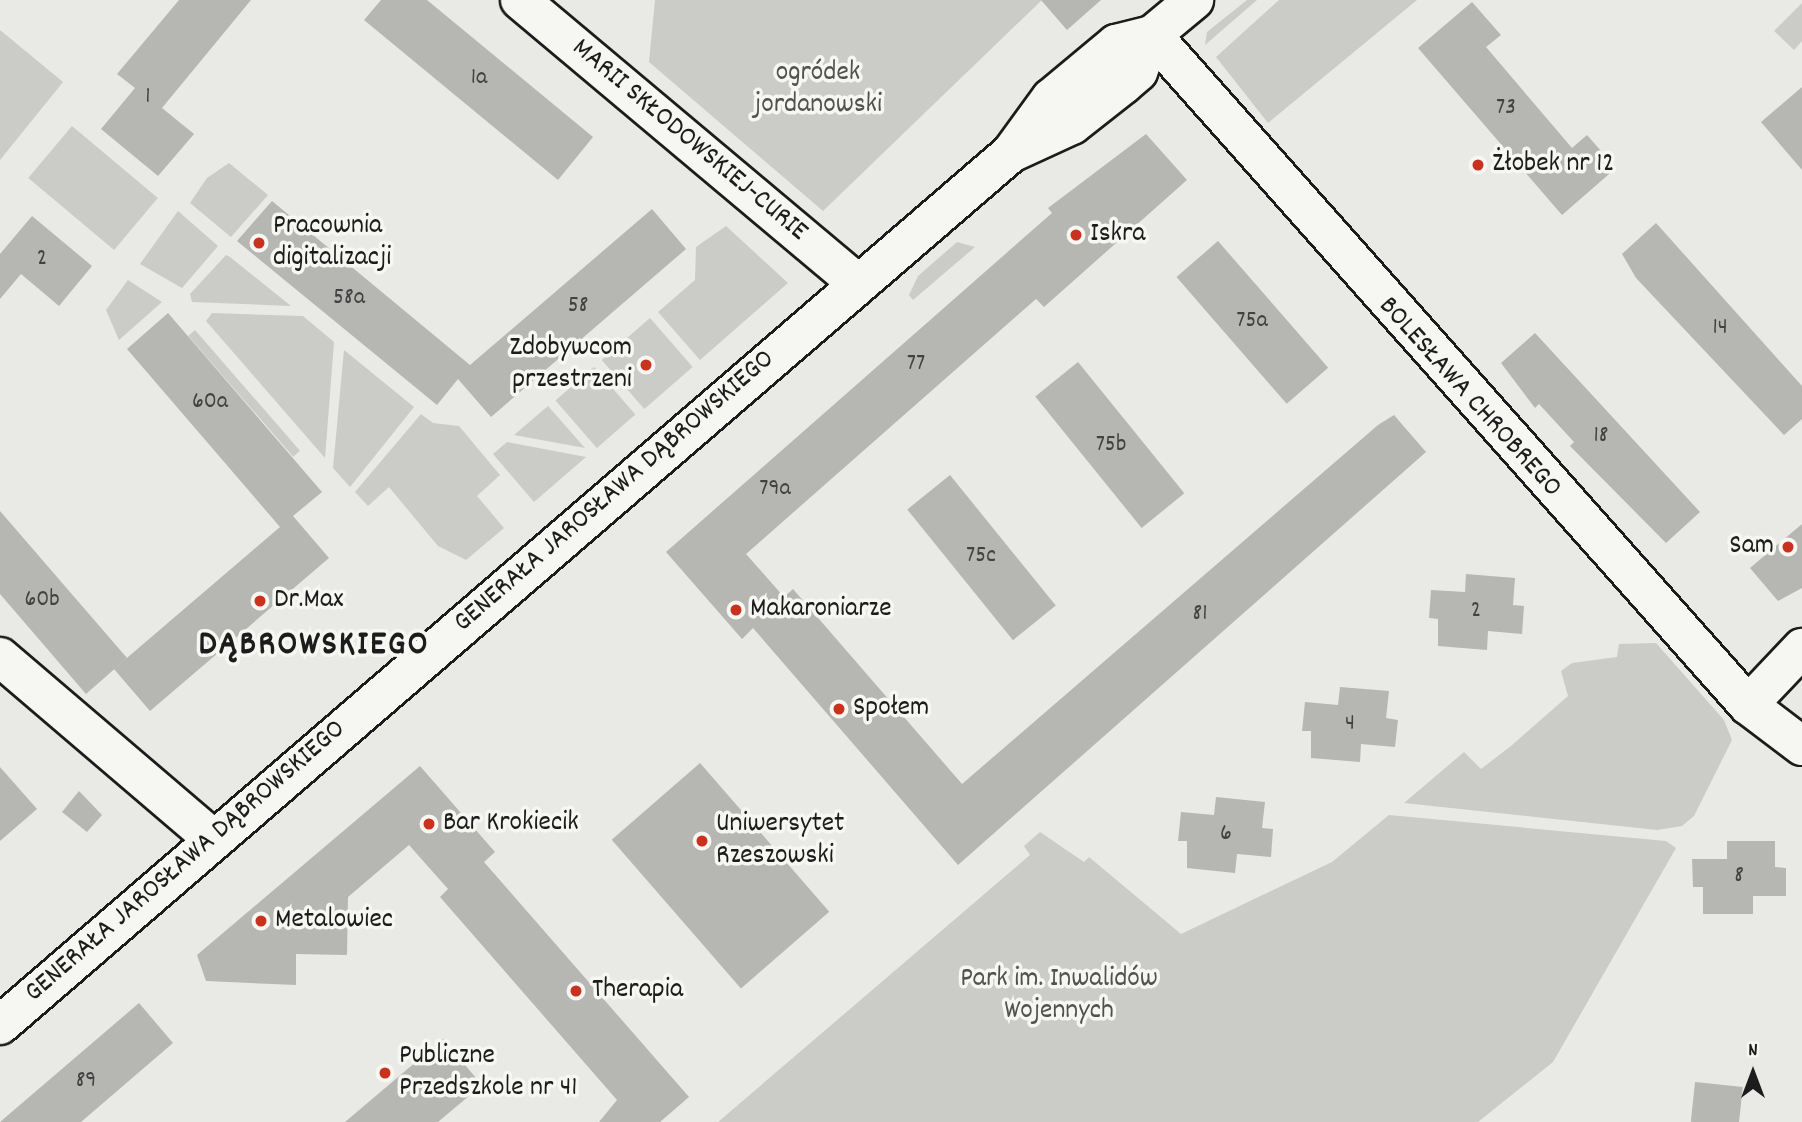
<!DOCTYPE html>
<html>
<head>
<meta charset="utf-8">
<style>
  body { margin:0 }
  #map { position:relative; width:1802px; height:1122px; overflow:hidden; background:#e9e9e5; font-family:Dekko,sans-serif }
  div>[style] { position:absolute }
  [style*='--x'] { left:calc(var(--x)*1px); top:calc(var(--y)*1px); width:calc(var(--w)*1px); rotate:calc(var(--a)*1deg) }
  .green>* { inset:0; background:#cbcbc7; transform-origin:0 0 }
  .building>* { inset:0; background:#b6b6b3; transform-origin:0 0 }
  .roads { filter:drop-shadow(2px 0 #1c1c1c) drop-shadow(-2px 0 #1c1c1c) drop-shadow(0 2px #1c1c1c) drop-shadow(0 -2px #1c1c1c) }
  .minor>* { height:38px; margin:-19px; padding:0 19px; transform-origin:19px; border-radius:19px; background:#f6f6f2 }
  .major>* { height:38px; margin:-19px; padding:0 19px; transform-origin:19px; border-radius:19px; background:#f6f6f2 }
  .dots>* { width:19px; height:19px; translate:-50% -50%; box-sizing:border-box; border:4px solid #f6f6f2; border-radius:50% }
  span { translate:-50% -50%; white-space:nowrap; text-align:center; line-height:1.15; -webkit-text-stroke:7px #f6f6f2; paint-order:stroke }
  .number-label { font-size:24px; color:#424242 }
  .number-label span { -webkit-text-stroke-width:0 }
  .park-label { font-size:28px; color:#51514f }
  .street-label { font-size:28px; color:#1c1c1c }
  .poi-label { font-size:28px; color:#1c1c1c }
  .left { translate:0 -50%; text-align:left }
  .right { translate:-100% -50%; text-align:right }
  .district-label { font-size:35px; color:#1c1c1c; font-weight:700; letter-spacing:2px }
  .north { position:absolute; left:1718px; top:1038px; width:70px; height:70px; -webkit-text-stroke:5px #f6f6f2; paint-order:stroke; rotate:0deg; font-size:19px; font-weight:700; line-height:28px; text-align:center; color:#1c1c1c }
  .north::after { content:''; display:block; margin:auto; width:24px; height:32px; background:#1c1c1c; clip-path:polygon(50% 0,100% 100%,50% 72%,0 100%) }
</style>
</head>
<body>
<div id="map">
  <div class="green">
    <i style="clip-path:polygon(655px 0,1042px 0,823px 211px,649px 62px)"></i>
    <i style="clip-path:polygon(1247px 0,1257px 0,1205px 45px,1207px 32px)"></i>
    <i style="clip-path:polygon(1279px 0,1417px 0,1268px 123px,1216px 57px)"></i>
    <i style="clip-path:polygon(1802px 3px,1802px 41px,1794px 50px,1774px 31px)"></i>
    <i style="clip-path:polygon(0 30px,63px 82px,0 160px)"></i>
    <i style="left:72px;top:126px;width:112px;height:68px;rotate:40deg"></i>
    <i style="clip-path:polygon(229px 163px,268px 195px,231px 237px,190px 203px,207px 178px)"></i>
    <i style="clip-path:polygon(178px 211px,218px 246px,182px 288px,140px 264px)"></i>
    <i style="clip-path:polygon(726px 226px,788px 283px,700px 360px,658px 312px,695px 280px,696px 247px)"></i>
    <i style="clip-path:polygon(957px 242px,975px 247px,913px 300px,909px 295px,918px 276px)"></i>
    <i style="clip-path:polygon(226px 255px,230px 257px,291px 306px,192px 302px,190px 294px)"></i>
    <i style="clip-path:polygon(128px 280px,162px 302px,119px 340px,106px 310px)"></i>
    <i style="clip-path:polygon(212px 313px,303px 316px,334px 342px,325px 458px,206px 321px)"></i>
    <i style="left:650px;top:318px;width:65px;height:64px;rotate:49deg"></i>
    <i style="left:195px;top:330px;width:160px;height:9px;rotate:49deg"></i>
    <i style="clip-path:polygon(344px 350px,414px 407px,350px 487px,333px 468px)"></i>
    <i style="left:594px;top:367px;width:63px;height:51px;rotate:49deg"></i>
    <i style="clip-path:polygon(548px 406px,585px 448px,514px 435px)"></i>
    <i style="clip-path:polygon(421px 414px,433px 423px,459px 426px,500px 475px,477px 496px,504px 528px,466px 560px,438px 546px,389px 487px,368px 506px,355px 492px)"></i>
    <i style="clip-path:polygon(507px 442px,586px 457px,534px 502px,493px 454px)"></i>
    <i style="clip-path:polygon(1656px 643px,1724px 720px,1732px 740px,1694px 816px,1682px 826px,1657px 830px,1404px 803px,1464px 752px,1481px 769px,1511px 746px,1568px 696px,1561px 671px,1572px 663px,1617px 657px,1619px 644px)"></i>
    <i style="clip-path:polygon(1389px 815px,1666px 841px,1676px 848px,1553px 1062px,1478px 1122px,718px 1122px,1030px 855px,1024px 846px,1040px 832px,1084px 862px,1089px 857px,1181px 934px,1332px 862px)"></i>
  </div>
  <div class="building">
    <i style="clip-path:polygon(179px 0,251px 0,162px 108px,194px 134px,158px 176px,101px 129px,135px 88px,117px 74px)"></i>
    <i style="clip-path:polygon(381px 0,427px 0,593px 137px,558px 180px,364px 20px)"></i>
    <i style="clip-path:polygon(1041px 0,1101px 0,1067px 30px)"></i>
    <i style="clip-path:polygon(1472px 2px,1501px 35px,1486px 47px,1572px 148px,1587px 135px,1616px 168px,1562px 215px,1418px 48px)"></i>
    <i style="clip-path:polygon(1802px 87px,1802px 170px,1761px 122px)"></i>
    <i style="clip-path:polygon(1146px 134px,1187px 180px,1044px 307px,1036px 299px,746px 554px,784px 597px,793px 589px,962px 784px,1378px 425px,1394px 415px,1426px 452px,958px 865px,753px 628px,742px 639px,666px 552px,1052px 213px,1048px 208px)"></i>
    <i style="clip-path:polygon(272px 201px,470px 365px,652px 209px,686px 249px,491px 417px,458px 379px,437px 405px,237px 241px)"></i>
    <i style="clip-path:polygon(32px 216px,92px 266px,59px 306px,21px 274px,0 299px,0 254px)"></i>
    <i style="clip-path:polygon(1656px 223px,1802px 386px,1802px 419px,1784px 435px,1636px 278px,1622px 254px)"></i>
    <i style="left:1218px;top:241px;width:168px;height:55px;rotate:49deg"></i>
    <i style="clip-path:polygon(168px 313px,322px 492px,293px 516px,329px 558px,150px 711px,114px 669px,280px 527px,127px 349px)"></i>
    <i style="clip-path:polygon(1535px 333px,1700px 512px,1666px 543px,1570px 446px,1574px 442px,1539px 404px,1535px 408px,1501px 363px)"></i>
    <i style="left:1078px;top:362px;width:169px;height:55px;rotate:51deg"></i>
    <i style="left:950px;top:475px;width:168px;height:55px;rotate:51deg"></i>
    <i style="clip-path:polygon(0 511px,127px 658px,86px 694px,0 594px)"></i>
    <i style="clip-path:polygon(1802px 524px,1802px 588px,1778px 601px,1750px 568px)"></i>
    <i style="clip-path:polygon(1466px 574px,1515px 578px,1513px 605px,1524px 606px,1522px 634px,1488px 631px,1487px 650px,1438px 646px,1438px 619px,1429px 618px,1431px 590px,1465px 592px)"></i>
    <i style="clip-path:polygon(1340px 687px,1389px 691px,1386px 718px,1398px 720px,1395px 747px,1361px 744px,1360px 762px,1311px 758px,1311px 731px,1302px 731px,1305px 702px,1338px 705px)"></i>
    <i style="left:700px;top:763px;width:197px;height:117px;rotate:49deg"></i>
    <i style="clip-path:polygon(420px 766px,495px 852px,484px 862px,689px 1097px,660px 1122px,599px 1122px,617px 1100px,440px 897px,448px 889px,409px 845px,348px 897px,347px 955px,296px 954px,296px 985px,206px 981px,197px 955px)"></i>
    <i style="clip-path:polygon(0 767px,37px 809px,0 841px)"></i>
    <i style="clip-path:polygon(79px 791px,102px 815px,87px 832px,62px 812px)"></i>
    <i style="clip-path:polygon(1216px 797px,1265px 802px,1262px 828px,1273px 829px,1271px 857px,1237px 854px,1235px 873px,1187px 868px,1187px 841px,1178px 841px,1181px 812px,1214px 815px)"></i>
    <i style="clip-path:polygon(1727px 841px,1775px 841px,1775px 867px,1786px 868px,1786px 896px,1753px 896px,1753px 914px,1703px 914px,1703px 887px,1693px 887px,1692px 859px,1727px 859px)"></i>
    <i style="clip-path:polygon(139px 1003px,173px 1043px,81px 1122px,0 1122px)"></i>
    <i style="clip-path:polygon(443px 1039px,482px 1085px,438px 1122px,345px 1122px)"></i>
    <i style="left:1695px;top:1082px;width:48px;height:40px;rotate:6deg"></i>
  </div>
  <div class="roads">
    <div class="minor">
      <i style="--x:520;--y:0;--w:441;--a:40"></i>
      <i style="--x:1152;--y:35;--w:897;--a:48.35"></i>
      <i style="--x:1748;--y:705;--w:68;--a:37.2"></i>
      <i style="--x:0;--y:657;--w:279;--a:40.5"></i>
      <i style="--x:1748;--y:705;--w:79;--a:-46.5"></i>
    </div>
    <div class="major">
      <i style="--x:1011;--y:153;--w:67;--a:-24.7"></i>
      <i style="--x:1072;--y:125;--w:65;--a:-38.1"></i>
      <i style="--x:1123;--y:85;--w:20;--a:-41"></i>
      <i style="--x:1138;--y:72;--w:40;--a:-69"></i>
      <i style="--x:0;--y:1025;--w:1335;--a:-40.78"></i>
      <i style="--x:1011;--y:153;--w:68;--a:-54"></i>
      <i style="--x:1051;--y:98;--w:85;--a:-39.7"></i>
      <i style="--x:1116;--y:44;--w:37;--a:-14"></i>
      <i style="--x:1152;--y:35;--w:55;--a:-39.8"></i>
    </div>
  </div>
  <div class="dots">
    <i style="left:1478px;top:165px;background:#c8321e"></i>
    <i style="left:1076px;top:235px;background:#c8321e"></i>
    <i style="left:259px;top:243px;background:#c8321e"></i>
    <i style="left:646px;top:365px;background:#c8321e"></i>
    <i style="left:1788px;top:547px;background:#c8321e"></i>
    <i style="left:260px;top:601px;background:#c8321e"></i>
    <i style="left:736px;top:610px;background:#c8321e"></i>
    <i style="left:839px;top:709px;background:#c8321e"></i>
    <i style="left:429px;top:824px;background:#c8321e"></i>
    <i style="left:702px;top:841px;background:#c8321e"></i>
    <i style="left:261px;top:921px;background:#c8321e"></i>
    <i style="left:576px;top:991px;background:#c8321e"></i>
    <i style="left:385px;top:1073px;background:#c8321e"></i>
  </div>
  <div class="number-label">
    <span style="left:479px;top:79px">1a</span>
    <span style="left:148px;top:98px">1</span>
    <span style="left:1506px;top:109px">73</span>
    <span style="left:42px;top:260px">2</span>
    <span style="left:349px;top:299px">58a</span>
    <span style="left:578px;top:307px">58</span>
    <span style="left:1252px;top:322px">75a</span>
    <span style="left:1720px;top:329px">14</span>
    <span style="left:916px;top:365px">77</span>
    <span style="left:210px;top:403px">60a</span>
    <span style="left:1601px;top:437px">18</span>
    <span style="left:1111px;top:446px">75b</span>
    <span style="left:775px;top:490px">79a</span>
    <span style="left:981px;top:557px">75c</span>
    <span style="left:42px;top:601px">60b</span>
    <span style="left:1476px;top:612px">2</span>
    <span style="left:1200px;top:615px">81</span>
    <span style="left:1350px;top:725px">4</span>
    <span style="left:1226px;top:835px">6</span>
    <span style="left:1739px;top:877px">8</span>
    <span style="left:86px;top:1082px">89</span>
  </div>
  <div class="park-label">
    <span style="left:818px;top:90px">ogródek<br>jordanowski</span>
    <span style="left:1059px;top:996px">Park im. Inwalidów<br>Wojennych</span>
  </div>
  <div class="street-label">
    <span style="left:689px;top:141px;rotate:40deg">MARII SKŁODOWSKIEJ-CURIE</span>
    <span style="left:1469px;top:398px;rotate:48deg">BOLESŁAWA CHROBREGO</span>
    <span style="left:615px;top:492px;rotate:-41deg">GENERAŁA JAROSŁAWA DĄBROWSKIEGO</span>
    <span style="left:186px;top:862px;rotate:-41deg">GENERAŁA JAROSŁAWA DĄBROWSKIEGO</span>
  </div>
  <div class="poi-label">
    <span class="left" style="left:1492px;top:165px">Żłobek nr 12</span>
    <span class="left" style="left:273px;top:243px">Pracownia<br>digitalizacji</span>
    <span class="left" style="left:1090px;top:235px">Iskra</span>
    <span class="right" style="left:632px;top:365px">Zdobywcom<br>przestrzeni</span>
    <span class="right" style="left:1774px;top:547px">Sam</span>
    <span class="left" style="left:274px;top:601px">Dr.Max</span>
    <span class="left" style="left:750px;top:610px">Makaroniarze</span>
    <span class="left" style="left:853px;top:709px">Społem</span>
    <span class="left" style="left:443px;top:824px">Bar Krokiecik</span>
    <span class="left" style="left:716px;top:841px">Uniwersytet<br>Rzeszowski</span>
    <span class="left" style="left:275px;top:921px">Metalowiec</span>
    <span class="left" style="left:592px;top:991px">Therapia</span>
    <span class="left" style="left:399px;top:1073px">Publiczne<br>Przedszkole nr 41</span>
  </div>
  <div class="district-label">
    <span style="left:314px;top:646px">DĄBROWSKIEGO</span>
  </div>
  <div class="north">N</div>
</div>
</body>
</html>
